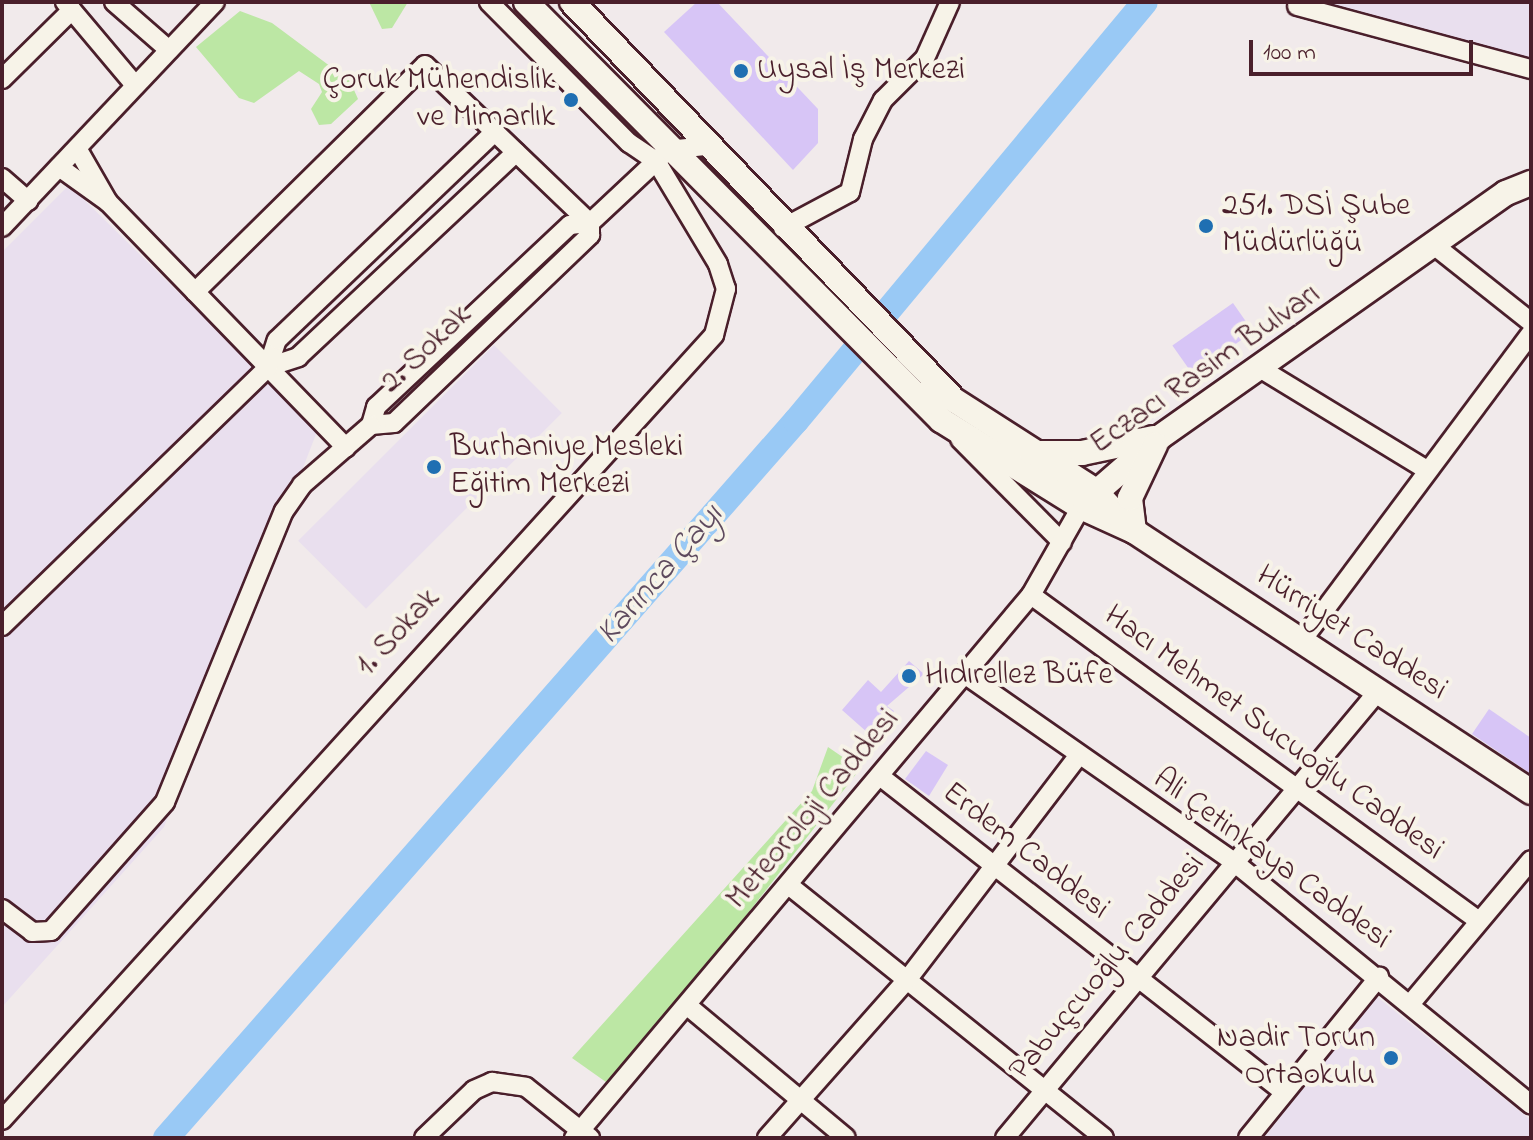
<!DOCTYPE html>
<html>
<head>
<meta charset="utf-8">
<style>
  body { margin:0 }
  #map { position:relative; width:1533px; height:1140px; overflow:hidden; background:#f1eaeb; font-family:"Indie Flower",sans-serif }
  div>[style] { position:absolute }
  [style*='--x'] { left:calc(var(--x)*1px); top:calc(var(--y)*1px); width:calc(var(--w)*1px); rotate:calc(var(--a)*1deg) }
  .built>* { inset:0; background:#e9dfee; transform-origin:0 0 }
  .green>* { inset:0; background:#bce7a4 }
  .river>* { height:26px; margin:-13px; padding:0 13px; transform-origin:13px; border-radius:13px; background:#99c9f5 }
  .building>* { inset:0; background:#d7c5f6; transform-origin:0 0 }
  .roads { filter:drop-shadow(2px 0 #4a1f2b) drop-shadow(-2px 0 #4a1f2b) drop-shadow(0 2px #4a1f2b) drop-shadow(0 -2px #4a1f2b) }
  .minor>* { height:18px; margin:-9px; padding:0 9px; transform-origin:9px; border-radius:9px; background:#f7f3e8 }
  .major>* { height:24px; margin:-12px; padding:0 12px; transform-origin:12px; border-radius:12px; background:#f7f3e8 }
  .dots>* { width:22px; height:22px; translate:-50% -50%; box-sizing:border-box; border:4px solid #f7f3e8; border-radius:50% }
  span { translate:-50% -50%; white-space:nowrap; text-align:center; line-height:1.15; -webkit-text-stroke:8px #f7f3e8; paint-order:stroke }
  .poi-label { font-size:32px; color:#4a1f2b }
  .left { translate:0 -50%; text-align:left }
  .right { translate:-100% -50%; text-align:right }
  .street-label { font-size:32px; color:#4a1f2b }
  .water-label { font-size:34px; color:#5e4a5e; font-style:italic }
  .frame { position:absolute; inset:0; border:4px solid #4a1f2b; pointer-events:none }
  .scale { position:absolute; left:1249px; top:40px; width:224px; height:36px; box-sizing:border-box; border:4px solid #4a1f2b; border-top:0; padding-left:10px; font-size:24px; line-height:28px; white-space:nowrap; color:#4a1f2b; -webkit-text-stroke:6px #f7f3e8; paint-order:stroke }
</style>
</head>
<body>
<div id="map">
  <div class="built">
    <i style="clip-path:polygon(1531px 2px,1531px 59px,1303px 4px,1304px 2px)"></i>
    <i style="clip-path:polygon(69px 185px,318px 429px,164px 827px,2px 1007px,2px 252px)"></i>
    <i style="left:494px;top:345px;width:96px;height:277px;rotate:45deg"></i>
    <i style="clip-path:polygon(1376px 996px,1531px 1120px,1531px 1138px,1264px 1138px)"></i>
  </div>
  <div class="green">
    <i style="clip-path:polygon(369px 2px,408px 2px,392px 28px,382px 29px)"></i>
    <i style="clip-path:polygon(240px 11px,272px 23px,350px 81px,358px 99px,331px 124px,319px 125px,311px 109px,322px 92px,319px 84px,299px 71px,254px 103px,239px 98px,196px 47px)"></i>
    <i style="clip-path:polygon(828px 747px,860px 769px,613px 1087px,572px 1058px,812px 791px)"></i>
  </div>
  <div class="river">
    <i style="--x:166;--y:1138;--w:954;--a:-48.7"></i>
    <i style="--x:796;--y:421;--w:545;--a:-50.21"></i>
  </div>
  <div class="building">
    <i style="clip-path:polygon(697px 2px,717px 2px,818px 109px,818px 143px,793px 170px,664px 32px)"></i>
    <i style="left:1233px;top:303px;width:35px;height:74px;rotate:55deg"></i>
    <i style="clip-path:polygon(909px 661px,924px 674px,887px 706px,894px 711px,890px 723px,868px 733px,842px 710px,868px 680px,881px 692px)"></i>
    <i style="clip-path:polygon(1489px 709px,1531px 738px,1531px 774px,1472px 734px)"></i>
    <i style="clip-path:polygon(926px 751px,948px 765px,929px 796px,905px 779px)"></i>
  </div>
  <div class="roads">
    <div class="minor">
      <i style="--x:65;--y:2;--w:109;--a:49.9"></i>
      <i style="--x:114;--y:2;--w:73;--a:41.1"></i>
      <i style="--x:1297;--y:6;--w:242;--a:15.1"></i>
      <i style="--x:2;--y:79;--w:98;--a:-44.6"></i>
      <i style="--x:59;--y:167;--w:60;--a:35.5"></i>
      <i style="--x:108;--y:202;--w:62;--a:-119.9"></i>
      <i style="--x:2;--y:178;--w:35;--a:41"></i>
      <i style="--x:108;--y:202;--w:342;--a:45.9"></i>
      <i style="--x:2;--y:227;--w:310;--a:-46.6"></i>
      <i style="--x:783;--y:228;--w:76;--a:-28.2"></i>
      <i style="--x:850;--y:192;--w:55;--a:-76.2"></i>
      <i style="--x:863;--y:139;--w:44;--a:-62.9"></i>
      <i style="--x:883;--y:100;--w:59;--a:-45"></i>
      <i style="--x:925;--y:58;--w:61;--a:-65.9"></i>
      <i style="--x:1435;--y:246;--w:122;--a:38.4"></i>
      <i style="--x:195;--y:292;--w:323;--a:-44.6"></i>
      <i style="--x:425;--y:65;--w:228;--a:43.8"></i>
      <i style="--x:268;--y:367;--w:32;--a:-18"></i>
      <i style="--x:298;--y:357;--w:299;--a:-43.2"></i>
      <i style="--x:1263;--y:370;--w:190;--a:31.4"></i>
      <i style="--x:371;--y:425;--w:19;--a:-74"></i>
      <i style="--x:376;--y:407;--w:266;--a:-43.2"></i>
      <i style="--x:570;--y:225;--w:20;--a:-6"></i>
      <i style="--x:590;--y:223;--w:107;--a:-43.1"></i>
      <i style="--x:668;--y:150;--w:39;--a:-6"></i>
      <i style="--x:371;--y:425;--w:23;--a:-5"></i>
      <i style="--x:394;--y:423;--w:272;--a:-43.8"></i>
      <i style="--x:590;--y:235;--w:12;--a:-90"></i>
      <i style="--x:960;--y:439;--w:145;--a:45.3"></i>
      <i style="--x:1031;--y:595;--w:554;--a:36.04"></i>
      <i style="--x:2;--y:626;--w:371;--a:-44.2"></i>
      <i style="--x:268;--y:367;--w:28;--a:-72"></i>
      <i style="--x:277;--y:340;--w:301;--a:-43.7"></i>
      <i style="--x:1303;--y:639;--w:382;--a:-53.3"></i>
      <i style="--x:966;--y:675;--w:328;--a:34.9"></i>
      <i style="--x:1235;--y:863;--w:382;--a:39.2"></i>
      <i style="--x:881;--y:777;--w:512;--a:38.01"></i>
      <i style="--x:791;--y:887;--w:401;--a:38.7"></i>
      <i style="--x:2;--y:909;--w:38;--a:37"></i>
      <i style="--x:32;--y:932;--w:19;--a:-3"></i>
      <i style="--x:51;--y:931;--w:172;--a:-48.5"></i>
      <i style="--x:165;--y:802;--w:314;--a:-67.8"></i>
      <i style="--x:284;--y:511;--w:32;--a:-55"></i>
      <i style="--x:302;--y:485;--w:91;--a:-41"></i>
      <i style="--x:1412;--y:1002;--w:185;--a:-50"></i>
      <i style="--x:689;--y:1007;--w:204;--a:39.8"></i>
      <i style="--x:2;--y:1120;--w:1060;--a:-47.79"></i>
      <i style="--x:714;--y:335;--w:48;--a:-75.4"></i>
      <i style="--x:726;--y:289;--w:26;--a:-108"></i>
      <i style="--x:718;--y:264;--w:120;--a:-121"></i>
      <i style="--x:656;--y:161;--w:32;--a:-146"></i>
      <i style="--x:629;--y:143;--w:199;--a:-134.8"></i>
      <i style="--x:424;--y:1138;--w:69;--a:-43.8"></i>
      <i style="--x:474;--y:1090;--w:20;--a:-24"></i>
      <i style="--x:492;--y:1082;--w:34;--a:8"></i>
      <i style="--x:526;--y:1087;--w:82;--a:38.6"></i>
      <i style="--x:574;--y:1138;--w:710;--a:-49.92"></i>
      <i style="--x:1031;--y:595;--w:101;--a:-60.4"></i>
      <i style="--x:767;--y:1138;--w:211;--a:-48.5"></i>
      <i style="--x:907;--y:980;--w:280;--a:-52.6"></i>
      <i style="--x:1005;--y:1138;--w:584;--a:-50.14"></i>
      <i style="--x:1248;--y:1138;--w:208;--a:-50.9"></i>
    </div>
    <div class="major">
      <i style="--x:526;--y:2;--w:589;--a:45.21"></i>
      <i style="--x:941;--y:420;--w:165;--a:31.9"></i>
      <i style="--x:1081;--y:507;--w:58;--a:24.4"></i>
      <i style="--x:1134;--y:531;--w:475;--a:33.3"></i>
      <i style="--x:572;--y:2;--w:552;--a:46.18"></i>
      <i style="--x:954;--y:400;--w:166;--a:32.7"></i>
      <i style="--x:1094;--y:490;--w:42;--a:46.9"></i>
      <i style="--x:1032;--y:453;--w:50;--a:0"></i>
      <i style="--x:1082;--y:453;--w:73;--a:-11.9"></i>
      <i style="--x:1085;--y:502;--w:99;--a:-40.9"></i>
      <i style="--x:1160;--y:437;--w:423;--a:-35.2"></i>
      <i style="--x:1506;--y:193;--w:27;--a:-22"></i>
      <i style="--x:1134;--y:531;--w:33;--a:-97"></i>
      <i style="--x:1130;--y:498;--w:59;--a:-64.7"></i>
    </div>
  </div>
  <div class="dots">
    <i style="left:741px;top:71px;background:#1f6fb2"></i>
    <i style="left:571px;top:100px;background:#1f6fb2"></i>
    <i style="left:1206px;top:226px;background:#1f6fb2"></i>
    <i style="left:434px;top:467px;background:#1f6fb2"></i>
    <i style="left:909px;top:676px;background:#1f6fb2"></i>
    <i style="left:1391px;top:1058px;background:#1f6fb2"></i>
  </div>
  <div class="poi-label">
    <span class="left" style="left:757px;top:71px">Uysal İş Merkezi</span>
    <span class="right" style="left:555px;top:100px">Çoruk Mühendislik<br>ve Mimarlık</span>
    <span class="left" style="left:1222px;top:226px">251. DSİ Şube<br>Müdürlüğü</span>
    <span class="left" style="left:450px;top:467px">Burhaniye Mesleki<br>Eğitim Merkezi</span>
    <span class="left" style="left:925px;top:676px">Hıdırellez Büfe</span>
    <span class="right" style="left:1375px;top:1058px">Nadir Torun<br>Ortaokulu</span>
  </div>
  <div class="street-label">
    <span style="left:427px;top:350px;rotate:-44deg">2. Sokak</span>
    <span style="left:1206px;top:370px;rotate:-35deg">Eczacı Rasim Bulvarı</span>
    <span style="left:399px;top:633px;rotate:-47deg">1. Sokak</span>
    <span style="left:1351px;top:634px;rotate:33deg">Hürriyet Caddesi</span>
    <span style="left:1273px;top:734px;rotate:36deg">Hacı Mehmet Sucuoğlu Caddesi</span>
    <span style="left:814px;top:810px;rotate:-50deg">Meteoroloji Caddesi</span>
    <span style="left:1025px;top:852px;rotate:38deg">Erdem Caddesi</span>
    <span style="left:1271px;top:860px;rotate:36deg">Ali Çetinkaya Caddesi</span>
    <span style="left:1108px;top:968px;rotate:-50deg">Pabuçcuoğlu Caddesi</span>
  </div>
  <div class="water-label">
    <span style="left:661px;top:575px;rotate:-49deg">Karınca Çayı</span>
  </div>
  <div class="frame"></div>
  <div class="scale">100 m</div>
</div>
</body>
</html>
